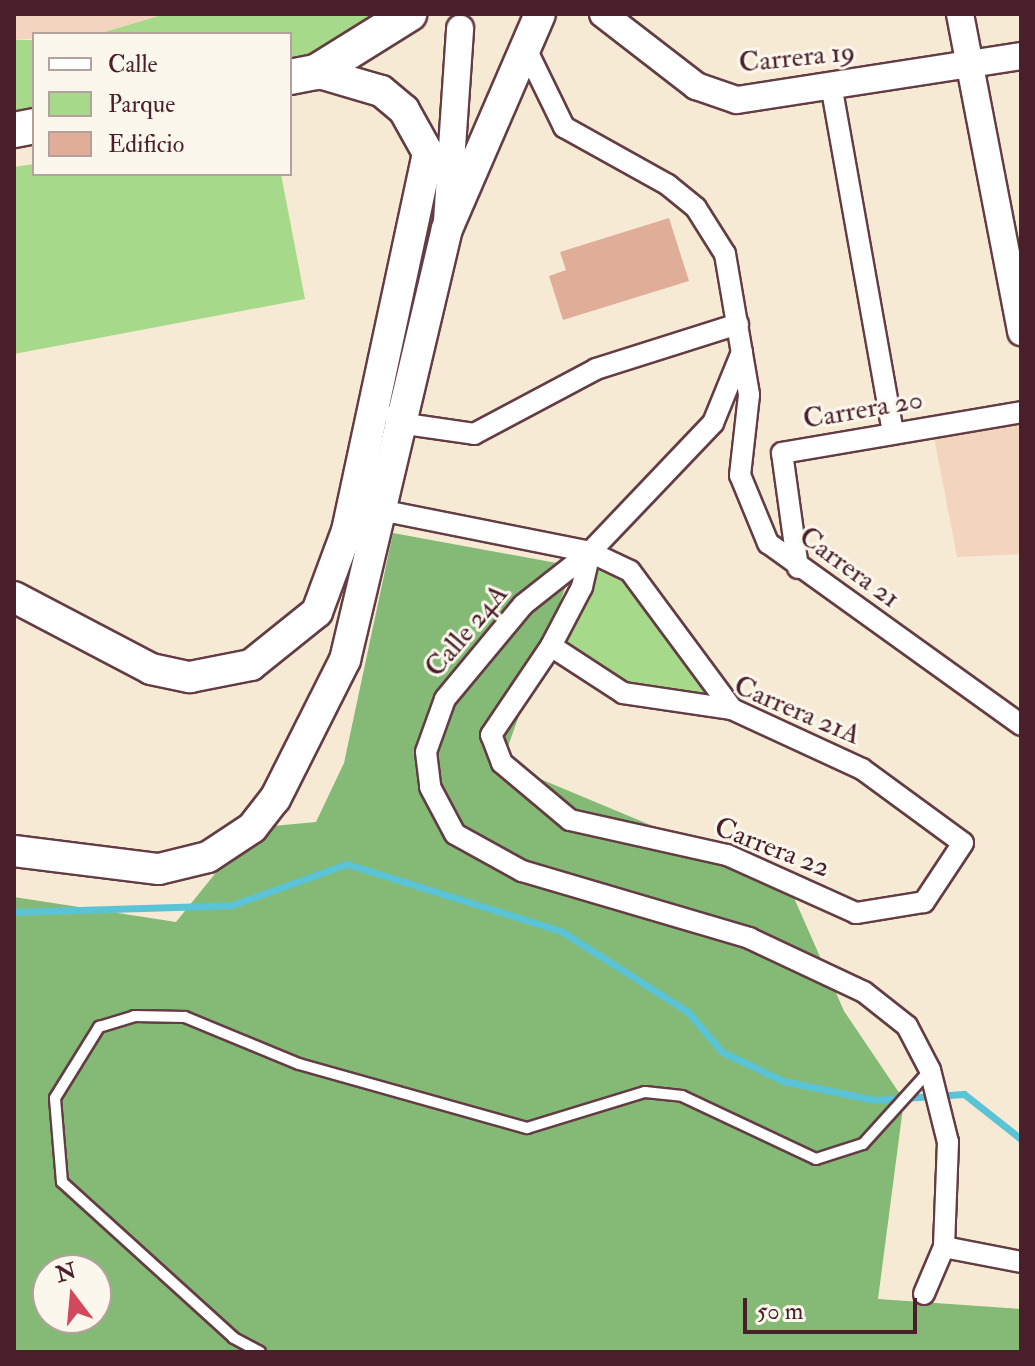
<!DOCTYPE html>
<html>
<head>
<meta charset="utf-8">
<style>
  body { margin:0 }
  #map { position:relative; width:1035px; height:1366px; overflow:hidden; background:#f7ead5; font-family:"IM FELL Double Pica",serif }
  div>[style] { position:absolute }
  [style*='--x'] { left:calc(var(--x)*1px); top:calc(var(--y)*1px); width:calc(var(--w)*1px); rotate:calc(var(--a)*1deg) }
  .built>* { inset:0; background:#f3d4bf }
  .green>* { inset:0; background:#a6da8a; transform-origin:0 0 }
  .forest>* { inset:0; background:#84ba76 }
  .stream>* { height:7px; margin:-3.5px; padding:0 3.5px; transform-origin:3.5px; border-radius:3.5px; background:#5ac3d6 }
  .building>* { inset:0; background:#e0ae98 }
  .roads { filter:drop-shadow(2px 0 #643d44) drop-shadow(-2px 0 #643d44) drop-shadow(0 2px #643d44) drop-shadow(0 -2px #643d44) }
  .service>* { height:10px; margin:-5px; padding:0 5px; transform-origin:5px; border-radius:5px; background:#fff }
  .minor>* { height:20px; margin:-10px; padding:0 10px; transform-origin:10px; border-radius:10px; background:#fff }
  .tertiary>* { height:26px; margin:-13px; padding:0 13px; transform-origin:13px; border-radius:13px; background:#fff }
  .secondary>* { height:30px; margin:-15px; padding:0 15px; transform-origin:15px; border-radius:15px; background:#fff }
  .primary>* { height:34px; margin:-17px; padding:0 17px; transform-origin:17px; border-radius:17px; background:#fff }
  span { translate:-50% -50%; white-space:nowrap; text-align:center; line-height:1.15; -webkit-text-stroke:6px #fbf7ec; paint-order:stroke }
  .street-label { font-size:28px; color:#4a1f2b }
  .frame { position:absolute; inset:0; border:16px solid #4a1f2b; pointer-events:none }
  .legend { position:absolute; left:32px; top:32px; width:260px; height:144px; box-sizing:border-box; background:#fbf7ec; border:2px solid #b4a19f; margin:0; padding:10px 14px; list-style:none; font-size:24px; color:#4a1f2b }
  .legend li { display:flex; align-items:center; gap:16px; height:40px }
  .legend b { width:40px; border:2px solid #b4a19f }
  .north { position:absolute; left:32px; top:1254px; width:80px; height:80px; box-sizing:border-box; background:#fbf7ec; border:2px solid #b4a19f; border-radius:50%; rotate:344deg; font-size:22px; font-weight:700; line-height:32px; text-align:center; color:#4a1f2b }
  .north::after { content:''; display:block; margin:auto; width:28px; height:36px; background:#d1495b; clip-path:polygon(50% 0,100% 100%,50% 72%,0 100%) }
  .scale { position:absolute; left:743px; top:1298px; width:174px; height:36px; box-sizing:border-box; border:4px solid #4a1f2b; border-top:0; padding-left:10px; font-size:24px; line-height:28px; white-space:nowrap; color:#4a1f2b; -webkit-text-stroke:6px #fbf7ec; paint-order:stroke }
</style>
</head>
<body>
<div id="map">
  <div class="built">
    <i style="clip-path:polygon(14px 14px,165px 14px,98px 34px,14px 40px)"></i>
    <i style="clip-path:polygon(1021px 412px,1021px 554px,957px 557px,932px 427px)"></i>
  </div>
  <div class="green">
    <i style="clip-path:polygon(165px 14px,409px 14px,290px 77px,290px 34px,98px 34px)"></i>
    <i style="left:14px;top:40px;width:20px;height:90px"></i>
    <i style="clip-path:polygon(34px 164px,34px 174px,281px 174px,305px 299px,14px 354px,14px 167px)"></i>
    <i style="clip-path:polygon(590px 552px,630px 571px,732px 709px,623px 693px,551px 646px)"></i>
  </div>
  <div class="forest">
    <i style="clip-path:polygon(evenodd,393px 533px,573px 566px,502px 763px,787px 882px,844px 1011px,904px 1100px,878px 1299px,1021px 1309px,1021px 1352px,14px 1352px,14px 897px,176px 922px,252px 828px,316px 822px,344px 763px,393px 533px,48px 1270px,96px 1270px,96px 1318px,48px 1318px,48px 1270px)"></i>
  </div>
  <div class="stream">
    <i style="--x:14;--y:912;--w:218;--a:-1.8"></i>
    <i style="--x:232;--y:905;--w:122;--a:-19.6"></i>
    <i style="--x:347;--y:864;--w:224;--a:17.4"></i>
    <i style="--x:561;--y:931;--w:151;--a:32.5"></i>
    <i style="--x:688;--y:1012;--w:52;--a:49.6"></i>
    <i style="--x:722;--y:1052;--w:68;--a:25.4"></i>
    <i style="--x:783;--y:1081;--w:93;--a:11.8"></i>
    <i style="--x:874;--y:1100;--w:90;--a:-3.8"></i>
    <i style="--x:964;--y:1094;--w:73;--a:38.3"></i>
  </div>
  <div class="building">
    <i style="clip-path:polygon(669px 218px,689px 281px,563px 320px,549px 276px,566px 270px,560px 252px)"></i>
  </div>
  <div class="roads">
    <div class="service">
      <i style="--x:260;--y:1352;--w:30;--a:-152"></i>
      <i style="--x:234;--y:1338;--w:232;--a:-137.8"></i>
      <i style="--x:62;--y:1182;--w:84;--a:-94.8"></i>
      <i style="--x:55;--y:1098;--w:84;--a:-58.2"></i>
      <i style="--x:99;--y:1027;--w:37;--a:-17"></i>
      <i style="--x:134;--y:1016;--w:51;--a:1.1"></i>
      <i style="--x:185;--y:1017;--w:123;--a:22.4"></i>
      <i style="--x:299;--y:1064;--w:237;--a:15.7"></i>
      <i style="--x:527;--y:1128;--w:123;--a:-17"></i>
      <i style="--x:645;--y:1092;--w:37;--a:6"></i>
      <i style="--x:682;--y:1096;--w:148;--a:25.2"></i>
      <i style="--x:816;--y:1159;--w:49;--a:-17.7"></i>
      <i style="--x:863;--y:1144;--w:100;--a:-47.8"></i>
    </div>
    <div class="minor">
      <i style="--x:527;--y:51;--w:85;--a:64"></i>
      <i style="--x:564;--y:127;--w:119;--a:29.1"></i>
      <i style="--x:668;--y:185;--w:36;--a:39"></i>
      <i style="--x:696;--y:208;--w:54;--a:57.8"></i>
      <i style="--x:725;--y:254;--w:143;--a:80.3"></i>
      <i style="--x:749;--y:395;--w:81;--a:96.4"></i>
      <i style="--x:740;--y:475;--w:74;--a:67.6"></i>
      <i style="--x:768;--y:543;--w:312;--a:35.7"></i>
      <i style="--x:832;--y:90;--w:348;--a:79.9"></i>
      <i style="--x:742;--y:352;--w:77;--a:112.2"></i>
      <i style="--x:713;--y:423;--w:178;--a:133.6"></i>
      <i style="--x:590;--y:552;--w:85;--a:141.7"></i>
      <i style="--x:523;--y:605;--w:122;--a:129.7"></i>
      <i style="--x:445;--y:699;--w:56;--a:109.7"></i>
      <i style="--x:426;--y:752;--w:35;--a:83"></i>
      <i style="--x:430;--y:787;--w:53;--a:62"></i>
      <i style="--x:455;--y:834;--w:77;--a:28.9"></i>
      <i style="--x:522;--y:871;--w:237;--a:16.4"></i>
      <i style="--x:749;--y:938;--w:127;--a:25.2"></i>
      <i style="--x:864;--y:992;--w:55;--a:38.3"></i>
      <i style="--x:907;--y:1026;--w:50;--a:62.4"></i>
      <i style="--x:930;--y:1070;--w:74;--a:76"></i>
      <i style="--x:948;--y:1142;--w:105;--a:92.2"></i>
      <i style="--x:944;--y:1247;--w:51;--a:113.1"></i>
      <i style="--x:395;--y:415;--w:9;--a:63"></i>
      <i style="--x:399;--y:423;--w:76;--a:8.3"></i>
      <i style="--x:474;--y:434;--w:138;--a:-28"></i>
      <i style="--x:596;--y:369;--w:149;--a:-17.6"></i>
      <i style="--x:370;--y:508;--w:224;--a:11.3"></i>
      <i style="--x:590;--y:552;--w:44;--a:25.4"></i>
      <i style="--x:630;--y:571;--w:172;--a:53.5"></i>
      <i style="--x:798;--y:568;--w:116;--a:-97.9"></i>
      <i style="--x:782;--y:453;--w:242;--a:-9.7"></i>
      <i style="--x:551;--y:646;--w:86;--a:33.1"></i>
      <i style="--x:623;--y:693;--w:110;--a:8.4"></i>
      <i style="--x:732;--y:709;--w:143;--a:24.8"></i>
      <i style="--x:862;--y:769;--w:125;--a:36.2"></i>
      <i style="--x:963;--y:843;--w:71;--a:123.5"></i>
      <i style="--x:924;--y:902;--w:69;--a:170.8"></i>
      <i style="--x:856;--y:913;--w:141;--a:-155.8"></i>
      <i style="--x:727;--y:855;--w:161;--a:-167.4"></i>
      <i style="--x:570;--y:820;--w:89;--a:-140"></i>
      <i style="--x:502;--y:763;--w:30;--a:-111"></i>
      <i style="--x:491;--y:735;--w:107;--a:-56"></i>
      <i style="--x:551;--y:646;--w:67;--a:-62.3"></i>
      <i style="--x:582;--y:587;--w:36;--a:-77"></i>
      <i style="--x:944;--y:1247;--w:78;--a:11"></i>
    </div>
    <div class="tertiary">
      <i style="--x:603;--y:14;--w:118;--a:37.7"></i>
      <i style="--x:696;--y:86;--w:43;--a:18.9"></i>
      <i style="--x:737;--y:100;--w:287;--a:-8.8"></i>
      <i style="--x:960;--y:14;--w:324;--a:79.1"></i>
      <i style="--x:447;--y:221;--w:193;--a:-86.1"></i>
    </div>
    <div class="secondary">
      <i style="--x:14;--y:597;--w:155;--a:27.7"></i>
      <i style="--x:151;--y:669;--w:40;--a:12"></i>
      <i style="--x:190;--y:677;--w:62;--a:-11.1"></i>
      <i style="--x:251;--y:665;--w:85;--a:-38.8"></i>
      <i style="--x:317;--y:612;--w:86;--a:-69.7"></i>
      <i style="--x:347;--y:531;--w:387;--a:-77.9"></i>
      <i style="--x:428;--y:153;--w:49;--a:-119.2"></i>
      <i style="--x:404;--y:110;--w:30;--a:-140"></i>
      <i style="--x:381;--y:91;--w:68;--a:-163.7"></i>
      <i style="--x:14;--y:851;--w:146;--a:7.1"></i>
      <i style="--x:159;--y:869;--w:50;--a:-13.8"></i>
      <i style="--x:208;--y:857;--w:53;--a:-33.4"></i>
      <i style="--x:252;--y:828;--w:37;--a:-52"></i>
      <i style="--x:275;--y:799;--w:156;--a:-63.3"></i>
      <i style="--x:345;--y:660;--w:443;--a:-76.7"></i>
      <i style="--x:447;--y:229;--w:234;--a:-66.6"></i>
    </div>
    <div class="primary">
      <i style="--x:290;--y:77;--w:26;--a:-11"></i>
      <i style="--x:316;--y:72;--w:110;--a:-31.9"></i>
      <i style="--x:14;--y:130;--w:20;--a:-11"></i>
    </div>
  </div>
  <div class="street-label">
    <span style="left:797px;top:58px;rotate:-6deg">Carrera 19</span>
    <span style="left:863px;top:410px;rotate:-10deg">Carrera 20</span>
    <span style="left:849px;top:568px;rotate:36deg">Carrera 21</span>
    <span style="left:467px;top:631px;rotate:-50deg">Calle 24A</span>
    <span style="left:797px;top:711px;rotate:23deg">Carrera 21A</span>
    <span style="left:772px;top:848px;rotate:21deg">Carrera 22</span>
  </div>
  <div class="frame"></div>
  <ul class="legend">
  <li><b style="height:10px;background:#fff"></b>Calle</li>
  <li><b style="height:22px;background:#a6da8a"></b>Parque</li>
  <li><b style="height:22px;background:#e0ae98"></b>Edificio</li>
  </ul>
  <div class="north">N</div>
  <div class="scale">50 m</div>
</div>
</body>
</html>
